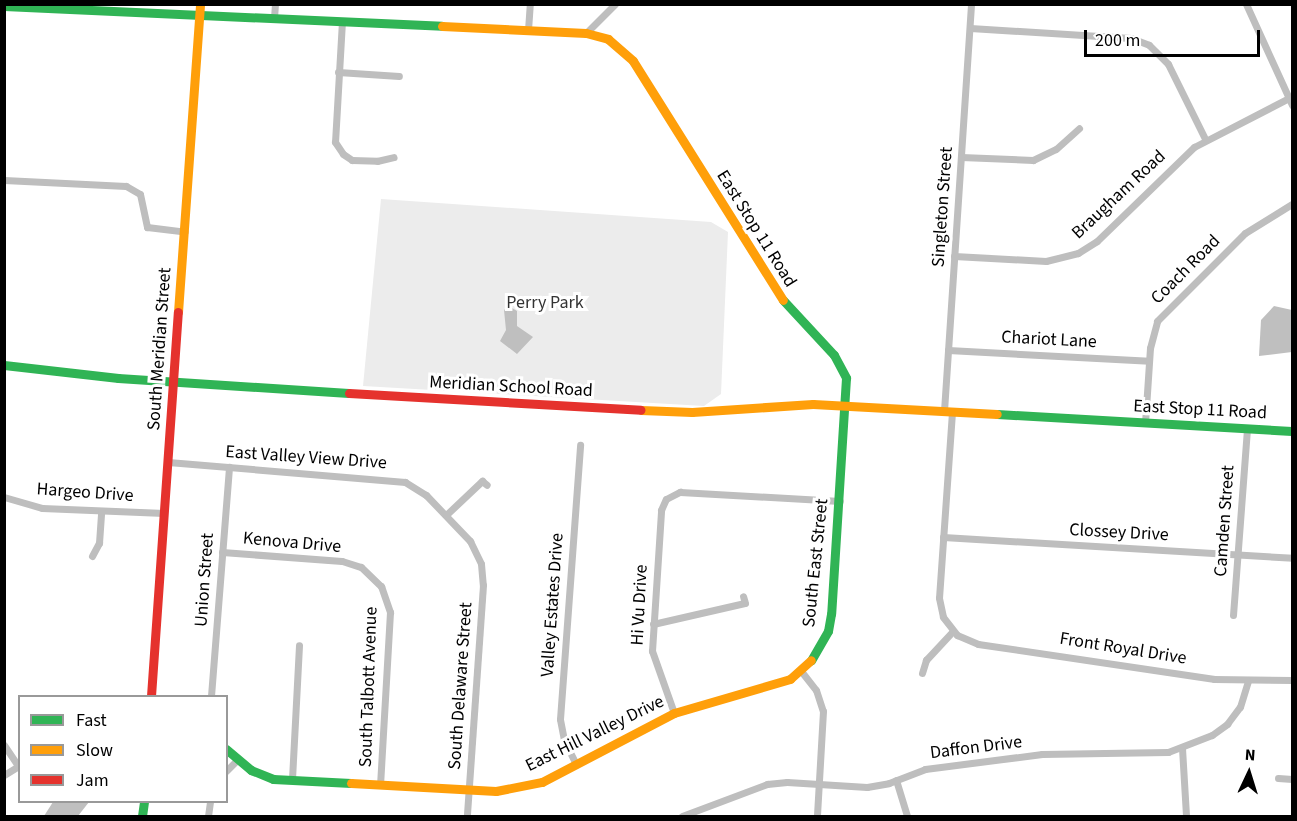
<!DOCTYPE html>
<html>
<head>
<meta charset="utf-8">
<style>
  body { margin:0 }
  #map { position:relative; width:1297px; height:821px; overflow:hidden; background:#fff; font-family:"Source Sans 3",sans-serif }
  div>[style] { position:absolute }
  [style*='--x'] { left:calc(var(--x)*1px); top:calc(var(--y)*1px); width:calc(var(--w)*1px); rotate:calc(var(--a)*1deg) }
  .green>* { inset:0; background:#ececec }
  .water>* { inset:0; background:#bfbfbf }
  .street>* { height:7px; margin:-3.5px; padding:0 3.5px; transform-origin:3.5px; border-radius:3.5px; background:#bebebe }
  .fast>* { height:9px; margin:-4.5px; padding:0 4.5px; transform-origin:4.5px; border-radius:4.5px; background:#30b455 }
  .slow>* { height:9px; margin:-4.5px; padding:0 4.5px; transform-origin:4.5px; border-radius:4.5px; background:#ff9f0a }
  .jam>* { height:9px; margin:-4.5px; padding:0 4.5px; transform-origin:4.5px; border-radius:4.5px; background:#e5322d }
  span { translate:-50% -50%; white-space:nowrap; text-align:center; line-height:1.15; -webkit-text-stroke:6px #fff; paint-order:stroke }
  .street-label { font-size:18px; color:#000 }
  .park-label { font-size:18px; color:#333 }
  .frame { position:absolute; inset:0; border:6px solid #000; pointer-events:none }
  .legend { position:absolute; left:18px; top:695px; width:210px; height:108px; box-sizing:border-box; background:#fff; border:2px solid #999; margin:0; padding:8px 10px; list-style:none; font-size:18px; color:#000 }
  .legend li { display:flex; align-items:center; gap:12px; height:30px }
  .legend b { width:30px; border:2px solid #999 }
  .north { position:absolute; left:1219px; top:743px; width:60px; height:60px; -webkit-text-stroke:4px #fff; paint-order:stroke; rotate:4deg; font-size:16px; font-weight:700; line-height:24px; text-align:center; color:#000 }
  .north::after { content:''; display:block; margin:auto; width:21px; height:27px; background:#000; clip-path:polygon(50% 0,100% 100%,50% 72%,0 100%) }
  .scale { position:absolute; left:1084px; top:30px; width:176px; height:27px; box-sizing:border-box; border:3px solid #000; border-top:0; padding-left:8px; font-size:18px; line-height:21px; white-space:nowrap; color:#000; -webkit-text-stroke:4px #fff; paint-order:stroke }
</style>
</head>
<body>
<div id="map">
  <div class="green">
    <i style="clip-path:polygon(381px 199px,711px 222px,728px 232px,721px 394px,704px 406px,363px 386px)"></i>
  </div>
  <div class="water">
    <i style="clip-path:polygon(509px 306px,517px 311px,517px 326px,533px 337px,517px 354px,500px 341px,506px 330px,504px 310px)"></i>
    <i style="clip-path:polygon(1274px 306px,1292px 310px,1292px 352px,1259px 356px,1261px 320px)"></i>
    <i style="clip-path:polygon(53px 802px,89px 802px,78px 816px,44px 816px)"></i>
  </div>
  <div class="street">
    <i style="--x:1246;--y:4;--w:111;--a:65.5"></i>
    <i style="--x:274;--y:18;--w:14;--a:-86"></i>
    <i style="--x:342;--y:21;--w:121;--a:93.3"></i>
    <i style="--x:335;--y:142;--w:14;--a:56"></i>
    <i style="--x:343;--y:154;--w:11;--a:34"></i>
    <i style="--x:352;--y:160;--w:25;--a:2"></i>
    <i style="--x:377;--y:161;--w:17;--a:-13"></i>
    <i style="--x:970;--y:28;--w:161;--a:3.6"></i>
    <i style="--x:1131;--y:38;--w:19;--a:21"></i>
    <i style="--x:1149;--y:45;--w:27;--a:45"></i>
    <i style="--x:1168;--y:64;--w:84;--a:63.7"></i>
    <i style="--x:528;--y:30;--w:26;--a:-86"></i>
    <i style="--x:586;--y:33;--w:41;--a:-45"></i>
    <i style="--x:338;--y:72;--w:61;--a:3.8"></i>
    <i style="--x:961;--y:157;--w:72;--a:2.4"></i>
    <i style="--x:1033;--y:160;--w:25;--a:-26"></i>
    <i style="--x:1056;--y:149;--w:31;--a:-42"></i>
    <i style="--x:4;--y:180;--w:122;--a:2.8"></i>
    <i style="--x:126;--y:186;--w:16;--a:30"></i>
    <i style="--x:140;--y:194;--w:34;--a:78"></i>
    <i style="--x:147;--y:227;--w:38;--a:7"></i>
    <i style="--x:954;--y:256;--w:92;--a:3.1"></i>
    <i style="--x:1046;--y:261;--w:33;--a:-14"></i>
    <i style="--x:1078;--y:253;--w:22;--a:-32"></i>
    <i style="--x:1097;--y:241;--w:135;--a:-44.1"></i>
    <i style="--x:1194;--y:147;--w:107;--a:-27.3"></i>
    <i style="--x:948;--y:350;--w:201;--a:3.1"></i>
    <i style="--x:944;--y:411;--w:408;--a:-86.2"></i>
    <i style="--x:952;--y:412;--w:186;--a:94"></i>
    <i style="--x:939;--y:598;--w:19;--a:78"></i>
    <i style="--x:943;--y:617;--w:23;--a:52"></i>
    <i style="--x:957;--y:635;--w:23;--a:23"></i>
    <i style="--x:978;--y:644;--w:239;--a:8.4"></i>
    <i style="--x:1214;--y:679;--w:78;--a:0.7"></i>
    <i style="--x:1145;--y:423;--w:75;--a:-86.2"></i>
    <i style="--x:1150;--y:348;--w:28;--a:-75"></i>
    <i style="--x:1157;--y:321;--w:124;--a:-45"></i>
    <i style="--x:1245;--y:233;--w:55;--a:-31.7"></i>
    <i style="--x:168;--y:462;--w:238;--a:4.8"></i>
    <i style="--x:405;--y:482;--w:25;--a:32"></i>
    <i style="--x:426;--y:495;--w:64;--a:46.3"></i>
    <i style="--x:470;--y:541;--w:25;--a:64"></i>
    <i style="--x:481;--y:564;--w:21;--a:85"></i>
    <i style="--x:483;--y:585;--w:232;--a:94"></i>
    <i style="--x:4;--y:497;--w:40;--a:16"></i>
    <i style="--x:42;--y:508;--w:122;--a:2.3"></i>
    <i style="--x:446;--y:515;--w:50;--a:-43.4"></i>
    <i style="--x:482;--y:481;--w:6;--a:39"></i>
    <i style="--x:943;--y:537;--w:350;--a:3.4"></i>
    <i style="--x:222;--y:552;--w:120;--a:4.3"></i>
    <i style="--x:342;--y:561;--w:20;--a:18"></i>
    <i style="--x:361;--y:567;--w:28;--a:44"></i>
    <i style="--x:381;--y:586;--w:28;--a:71"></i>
    <i style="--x:390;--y:612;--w:173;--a:93.3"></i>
    <i style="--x:92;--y:556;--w:15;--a:-62"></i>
    <i style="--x:99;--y:543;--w:32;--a:-86"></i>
    <i style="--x:1233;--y:615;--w:187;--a:-85.7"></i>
    <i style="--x:653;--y:624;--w:94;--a:-12.9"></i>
    <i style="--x:745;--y:603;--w:7;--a:-106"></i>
    <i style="--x:801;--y:671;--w:24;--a:52"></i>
    <i style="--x:816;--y:690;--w:22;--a:72"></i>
    <i style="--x:823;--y:711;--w:105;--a:93.3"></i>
    <i style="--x:922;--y:673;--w:14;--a:-73"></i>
    <i style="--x:926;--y:660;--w:38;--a:-47"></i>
    <i style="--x:211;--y:696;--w:230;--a:-85.5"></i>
    <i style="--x:674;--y:713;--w:66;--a:-109.5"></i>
    <i style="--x:652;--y:651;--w:141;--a:-86.3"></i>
    <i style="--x:661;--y:510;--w:12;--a:-66"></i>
    <i style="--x:666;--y:499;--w:16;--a:-27"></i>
    <i style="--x:680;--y:492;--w:160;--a:3.2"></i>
    <i style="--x:4;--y:745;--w:25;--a:56"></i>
    <i style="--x:1182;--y:748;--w:68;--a:86.6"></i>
    <i style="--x:576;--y:764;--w:27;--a:-117"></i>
    <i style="--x:564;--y:740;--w:21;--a:-101"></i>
    <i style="--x:560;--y:719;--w:275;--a:-85.8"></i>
    <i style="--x:226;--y:771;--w:17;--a:-45"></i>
    <i style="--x:4;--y:775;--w:19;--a:-32"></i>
    <i style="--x:1278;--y:778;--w:14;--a:4"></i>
    <i style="--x:292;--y:779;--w:134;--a:-87"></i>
    <i style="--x:896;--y:780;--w:38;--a:73"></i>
    <i style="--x:208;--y:816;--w:14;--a:-82"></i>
    <i style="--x:682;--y:816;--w:91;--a:-20.6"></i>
    <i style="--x:767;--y:784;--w:20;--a:-6"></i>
    <i style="--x:787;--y:782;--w:80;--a:3.6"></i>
    <i style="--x:867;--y:787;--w:22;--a:-10"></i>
    <i style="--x:889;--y:783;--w:39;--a:-21"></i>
    <i style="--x:925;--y:769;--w:118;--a:-7.3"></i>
    <i style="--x:1042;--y:754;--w:126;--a:-0.9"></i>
    <i style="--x:1168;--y:752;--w:47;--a:-21.1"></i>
    <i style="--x:1212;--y:735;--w:19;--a:-36"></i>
    <i style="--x:1227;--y:724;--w:21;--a:-53"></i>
    <i style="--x:1240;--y:707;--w:27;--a:-73"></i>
  </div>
  <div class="fast">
    <i style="--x:4;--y:6;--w:438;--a:2.6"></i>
    <i style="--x:783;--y:300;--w:75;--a:47.2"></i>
    <i style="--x:834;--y:355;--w:26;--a:62"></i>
    <i style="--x:846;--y:378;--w:236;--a:93.6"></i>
    <i style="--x:831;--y:614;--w:17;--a:100"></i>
    <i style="--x:828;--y:631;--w:34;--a:120"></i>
    <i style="--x:4;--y:365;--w:115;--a:6.5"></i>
    <i style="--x:118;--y:378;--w:231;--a:3.7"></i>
    <i style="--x:997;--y:414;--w:295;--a:3.3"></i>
    <i style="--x:226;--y:749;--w:33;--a:40"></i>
    <i style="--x:251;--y:770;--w:24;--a:22"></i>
    <i style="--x:273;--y:779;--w:78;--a:2.9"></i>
    <i style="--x:142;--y:816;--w:14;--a:-82"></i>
  </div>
  <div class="slow">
    <i style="--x:442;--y:26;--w:144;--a:2.8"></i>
    <i style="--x:586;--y:33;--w:23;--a:15"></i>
    <i style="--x:608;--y:39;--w:33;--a:41"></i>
    <i style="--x:633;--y:61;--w:282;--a:57.9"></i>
    <i style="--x:178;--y:312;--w:309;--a:-85.9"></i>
    <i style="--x:641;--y:410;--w:51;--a:2.2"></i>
    <i style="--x:692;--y:412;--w:121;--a:-3.8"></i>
    <i style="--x:813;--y:404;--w:184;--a:3.1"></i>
    <i style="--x:351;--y:783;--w:145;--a:3.2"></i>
    <i style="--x:496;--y:791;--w:47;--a:-11.1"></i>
    <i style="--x:542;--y:782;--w:149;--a:-27.6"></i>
    <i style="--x:674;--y:713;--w:121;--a:-16.3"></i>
    <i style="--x:790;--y:679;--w:28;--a:-42"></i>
  </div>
  <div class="jam">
    <i style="--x:349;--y:393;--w:292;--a:3.3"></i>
    <i style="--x:151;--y:696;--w:385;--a:-86"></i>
  </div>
  <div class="street-label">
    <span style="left:1119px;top:195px;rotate:-43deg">Braugham Road</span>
    <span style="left:943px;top:207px;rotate:-86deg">Singleton Street</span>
    <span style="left:756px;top:229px;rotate:58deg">East Stop 11 Road</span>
    <span style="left:1186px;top:270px;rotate:-45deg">Coach Road</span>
    <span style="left:1049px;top:340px;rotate:3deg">Chariot Lane</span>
    <span style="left:160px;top:349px;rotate:-86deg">South Meridian Street</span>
    <span style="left:511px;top:387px;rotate:3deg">Meridian School Road</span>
    <span style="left:1200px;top:410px;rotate:3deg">East Stop 11 Road</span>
    <span style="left:306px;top:458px;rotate:4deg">East Valley View Drive</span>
    <span style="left:85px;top:493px;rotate:4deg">Hargeo Drive</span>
    <span style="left:1225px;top:521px;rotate:-86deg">Camden Street</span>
    <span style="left:1119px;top:533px;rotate:3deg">Clossey Drive</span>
    <span style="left:292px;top:543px;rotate:5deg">Kenova Drive</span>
    <span style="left:816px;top:563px;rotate:-84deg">South East Street</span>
    <span style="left:205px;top:580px;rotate:-86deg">Union Street</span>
    <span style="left:553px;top:605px;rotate:-86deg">Valley Estates Drive</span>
    <span style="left:640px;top:605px;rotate:-87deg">Hi Vu Drive</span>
    <span style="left:1123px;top:649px;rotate:9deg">Front Royal Drive</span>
    <span style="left:461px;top:686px;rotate:-86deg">South Delaware Street</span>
    <span style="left:369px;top:687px;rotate:-88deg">South Talbott Avenue</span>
    <span style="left:595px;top:734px;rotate:-26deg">East Hill Valley Drive</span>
    <span style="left:976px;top:748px;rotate:-7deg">Daffon Drive</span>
  </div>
  <div class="park-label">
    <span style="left:545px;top:303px">Perry Park</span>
  </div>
  <div class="frame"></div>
  <ul class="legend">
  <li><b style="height:8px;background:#30b455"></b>Fast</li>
  <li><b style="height:8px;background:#ff9f0a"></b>Slow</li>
  <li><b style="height:8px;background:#e5322d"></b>Jam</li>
  </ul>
  <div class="north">N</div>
  <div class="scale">200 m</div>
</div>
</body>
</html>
